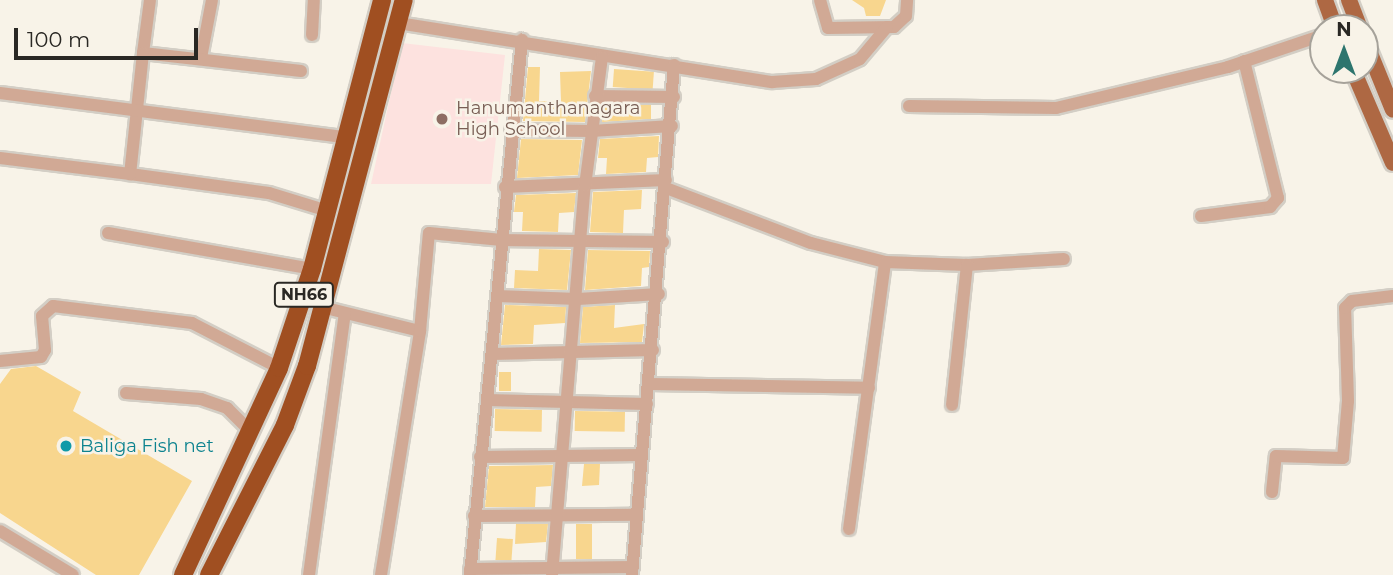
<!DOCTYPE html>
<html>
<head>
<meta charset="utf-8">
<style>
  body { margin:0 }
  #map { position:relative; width:1393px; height:575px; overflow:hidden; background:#f8f3e8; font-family:Montserrat,sans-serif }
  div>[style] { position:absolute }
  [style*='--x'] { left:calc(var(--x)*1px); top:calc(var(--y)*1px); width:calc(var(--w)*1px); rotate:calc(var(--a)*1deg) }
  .education>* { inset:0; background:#fde2df }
  .building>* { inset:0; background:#f8d68e; transform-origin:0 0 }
  .roads { filter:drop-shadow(2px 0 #d3cec5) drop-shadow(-2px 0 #d3cec5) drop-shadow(0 2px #d3cec5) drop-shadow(0 -2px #d3cec5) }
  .minor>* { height:12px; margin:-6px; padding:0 6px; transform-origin:6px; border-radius:6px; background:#d1a995 }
  .major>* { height:16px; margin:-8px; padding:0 8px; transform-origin:8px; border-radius:8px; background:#ae6843 }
  .highway>* { height:18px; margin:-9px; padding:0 9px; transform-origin:9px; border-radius:9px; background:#a04f21 }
  .dots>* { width:19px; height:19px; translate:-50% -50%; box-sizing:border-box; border:4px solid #f8f3e8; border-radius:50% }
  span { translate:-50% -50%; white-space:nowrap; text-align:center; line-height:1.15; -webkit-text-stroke:5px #f8f3e8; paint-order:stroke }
  .shield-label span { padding:2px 5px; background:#f8f3e8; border:2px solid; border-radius:5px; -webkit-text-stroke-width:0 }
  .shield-label { font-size:16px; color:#2a2824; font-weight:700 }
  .education-label { font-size:18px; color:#785e54 }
  .left { translate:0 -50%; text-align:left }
  .culture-label { font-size:18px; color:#0d838f }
  .north { position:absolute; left:1309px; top:14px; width:70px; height:70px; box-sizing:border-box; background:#f8f3e8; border:2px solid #a6a29a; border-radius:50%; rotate:0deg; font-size:19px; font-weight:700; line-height:28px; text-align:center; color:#2a2824 }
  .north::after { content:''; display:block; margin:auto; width:24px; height:32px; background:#2d756e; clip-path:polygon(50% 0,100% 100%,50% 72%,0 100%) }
  .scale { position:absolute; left:14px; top:28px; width:184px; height:32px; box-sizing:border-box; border:4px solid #2a2824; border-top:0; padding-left:9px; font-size:21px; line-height:24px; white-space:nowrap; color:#2a2824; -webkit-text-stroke:5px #f8f3e8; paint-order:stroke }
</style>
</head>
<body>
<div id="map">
  <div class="education">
    <i style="clip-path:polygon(402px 43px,505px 55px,491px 184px,371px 184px)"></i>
  </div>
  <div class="building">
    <i style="clip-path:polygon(852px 0,886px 0,880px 16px,866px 16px,864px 8px)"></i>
    <i style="clip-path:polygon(528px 67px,540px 67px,539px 101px,561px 102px,560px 72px,591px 71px,585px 122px,523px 121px)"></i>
    <i style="left:614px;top:69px;width:40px;height:18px;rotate:4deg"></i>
    <i style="clip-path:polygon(605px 105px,651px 105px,651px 119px,602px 122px)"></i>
    <i style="clip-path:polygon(659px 136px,658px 157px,647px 158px,646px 172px,606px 174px,607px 158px,598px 158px,600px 139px)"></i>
    <i style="clip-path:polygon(521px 139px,582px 140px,578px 175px,517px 178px)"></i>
    <i style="clip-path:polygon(642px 190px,641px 209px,624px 210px,623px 233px,590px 232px,593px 192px)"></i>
    <i style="clip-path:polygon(576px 193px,574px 212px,559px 213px,558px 232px,522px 231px,523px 212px,514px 212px,516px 195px)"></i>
    <i style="clip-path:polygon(539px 249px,571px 250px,567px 290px,514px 288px,515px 270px,538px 271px)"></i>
    <i style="clip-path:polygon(588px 250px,650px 251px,649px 267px,642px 268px,641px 286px,585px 290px)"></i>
    <i style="clip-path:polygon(505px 305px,566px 307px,565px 323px,534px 325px,533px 344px,501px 345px)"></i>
    <i style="clip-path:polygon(615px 305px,614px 328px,644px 324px,642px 342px,580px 343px,583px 307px)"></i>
    <i style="clip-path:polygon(36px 366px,81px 392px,73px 411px,192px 481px,139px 575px,96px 575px,0 513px,0 384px,11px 369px)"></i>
    <i style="left:499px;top:372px;width:12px;height:19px"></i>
    <i style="left:495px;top:409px;width:47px;height:22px;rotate:1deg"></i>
    <i style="left:575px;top:411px;width:50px;height:20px;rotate:1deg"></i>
    <i style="clip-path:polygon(584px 464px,600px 464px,599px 485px,582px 486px)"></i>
    <i style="clip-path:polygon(553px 465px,551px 486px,536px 487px,535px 507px,485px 507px,489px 466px)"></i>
    <i style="clip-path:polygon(516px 524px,548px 524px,546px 542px,515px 544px)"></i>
    <i style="left:576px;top:524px;width:16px;height:35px"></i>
    <i style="left:497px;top:538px;width:16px;height:22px;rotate:4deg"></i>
  </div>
  <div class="roads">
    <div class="minor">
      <i style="--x:820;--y:0;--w:29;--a:74"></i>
      <i style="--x:828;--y:28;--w:66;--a:-0.9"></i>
      <i style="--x:894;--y:27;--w:16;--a:-43"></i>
      <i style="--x:906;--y:16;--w:16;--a:-86"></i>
      <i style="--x:398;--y:23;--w:379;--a:9"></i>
      <i style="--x:772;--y:82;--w:44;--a:-3.9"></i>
      <i style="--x:816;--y:79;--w:48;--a:-24.4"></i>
      <i style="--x:860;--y:59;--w:42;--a:-49.8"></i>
      <i style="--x:312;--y:35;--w:35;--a:-87"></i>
      <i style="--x:143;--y:53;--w:53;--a:-82.5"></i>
      <i style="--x:201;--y:58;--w:59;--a:-79.3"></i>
      <i style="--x:301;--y:71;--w:159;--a:-173.5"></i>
      <i style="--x:143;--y:53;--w:122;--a:96.1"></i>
      <i style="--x:130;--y:174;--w:140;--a:7.8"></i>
      <i style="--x:269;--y:193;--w:59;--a:16.9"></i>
      <i style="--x:0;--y:93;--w:348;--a:7.3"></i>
      <i style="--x:595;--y:96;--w:79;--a:0.7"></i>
      <i style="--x:909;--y:106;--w:147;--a:0.8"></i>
      <i style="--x:1056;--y:108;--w:177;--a:-13.4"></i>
      <i style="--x:1228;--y:67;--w:100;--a:-18.6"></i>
      <i style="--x:511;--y:130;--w:80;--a:0.7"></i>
      <i style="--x:591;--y:131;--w:81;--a:-3.5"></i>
      <i style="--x:0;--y:158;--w:131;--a:7"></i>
      <i style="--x:505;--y:187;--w:161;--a:-2.5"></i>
      <i style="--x:666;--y:188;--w:155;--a:20.8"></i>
      <i style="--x:811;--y:243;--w:76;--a:14.4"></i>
      <i style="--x:885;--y:262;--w:82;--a:2.1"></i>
      <i style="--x:967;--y:265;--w:97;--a:-3.5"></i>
      <i style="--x:1201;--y:216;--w:70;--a:-7.4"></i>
      <i style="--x:1270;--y:207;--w:12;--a:-48"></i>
      <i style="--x:1278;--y:198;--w:141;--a:-103.9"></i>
      <i style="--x:108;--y:233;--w:207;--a:10"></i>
      <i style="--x:497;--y:296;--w:81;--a:2.1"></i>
      <i style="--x:578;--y:299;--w:81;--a:-3.5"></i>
      <i style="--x:322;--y:307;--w:101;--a:13.8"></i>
      <i style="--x:492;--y:354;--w:161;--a:-1.4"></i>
      <i style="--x:0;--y:361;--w:41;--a:-5.6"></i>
      <i style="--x:41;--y:357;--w:8;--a:-60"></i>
      <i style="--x:45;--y:350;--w:34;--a:-95"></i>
      <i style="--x:42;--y:316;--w:15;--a:-42"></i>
      <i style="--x:53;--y:306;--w:140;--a:7"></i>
      <i style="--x:192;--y:323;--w:98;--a:27.3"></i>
      <i style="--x:649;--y:384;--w:220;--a:1"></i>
      <i style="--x:126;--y:393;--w:75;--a:4.6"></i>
      <i style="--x:201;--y:399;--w:28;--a:19"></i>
      <i style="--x:227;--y:408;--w:33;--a:45"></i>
      <i style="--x:487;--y:400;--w:160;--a:1.4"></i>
      <i style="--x:952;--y:405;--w:141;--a:-83.9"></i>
      <i style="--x:480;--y:457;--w:161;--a:-0.7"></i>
      <i style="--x:1272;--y:492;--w:36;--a:-84"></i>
      <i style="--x:1276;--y:456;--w:67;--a:1.7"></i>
      <i style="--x:1343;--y:458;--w:57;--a:-85"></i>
      <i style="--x:1348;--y:401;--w:93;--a:-91.8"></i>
      <i style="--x:1345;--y:308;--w:10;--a:-45"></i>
      <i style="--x:1352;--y:301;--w:41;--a:-7"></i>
      <i style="--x:474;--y:516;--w:162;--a:-0.4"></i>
      <i style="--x:849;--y:529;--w:269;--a:-82.3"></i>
      <i style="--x:0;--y:531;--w:85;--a:31.1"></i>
      <i style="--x:470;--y:569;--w:163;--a:-0.7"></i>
      <i style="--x:309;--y:575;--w:264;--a:-82.2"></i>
      <i style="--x:381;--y:575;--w:247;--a:-80.9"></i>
      <i style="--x:420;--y:331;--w:98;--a:-84.8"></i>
      <i style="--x:429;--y:233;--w:73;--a:5.5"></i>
      <i style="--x:502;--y:240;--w:161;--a:0.7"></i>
      <i style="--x:470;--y:575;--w:538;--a:-84.45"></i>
      <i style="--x:552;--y:575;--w:390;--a:-85.2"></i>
      <i style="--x:585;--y:186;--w:130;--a:-82.5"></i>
      <i style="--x:632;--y:575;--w:512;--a:-85.29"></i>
    </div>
    <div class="major">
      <i style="--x:1325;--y:0;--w:30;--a:70"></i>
      <i style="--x:1349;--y:0;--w:30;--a:69"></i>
      <i style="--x:1365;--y:41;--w:74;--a:67.9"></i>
      <i style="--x:1353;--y:70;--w:101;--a:66.7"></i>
    </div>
    <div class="highway">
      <i style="--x:183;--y:575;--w:228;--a:-65.1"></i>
      <i style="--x:279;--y:368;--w:104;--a:-71.6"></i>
      <i style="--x:312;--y:269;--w:278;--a:-75.4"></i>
      <i style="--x:209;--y:575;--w:168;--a:-63.1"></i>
      <i style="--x:285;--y:425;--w:63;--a:-69.6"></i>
      <i style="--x:307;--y:366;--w:379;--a:-75.2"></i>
    </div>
  </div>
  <div class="dots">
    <i style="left:442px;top:119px;background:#8d6e63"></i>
    <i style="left:66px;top:446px;background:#0f9aa8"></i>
  </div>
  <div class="shield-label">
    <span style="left:304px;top:295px">NH66</span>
  </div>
  <div class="education-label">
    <span class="left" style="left:456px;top:119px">Hanumanthanagara<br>High School</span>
  </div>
  <div class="culture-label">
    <span class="left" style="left:80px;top:446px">Baliga Fish net</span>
  </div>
  <div class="north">N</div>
  <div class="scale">100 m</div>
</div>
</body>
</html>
